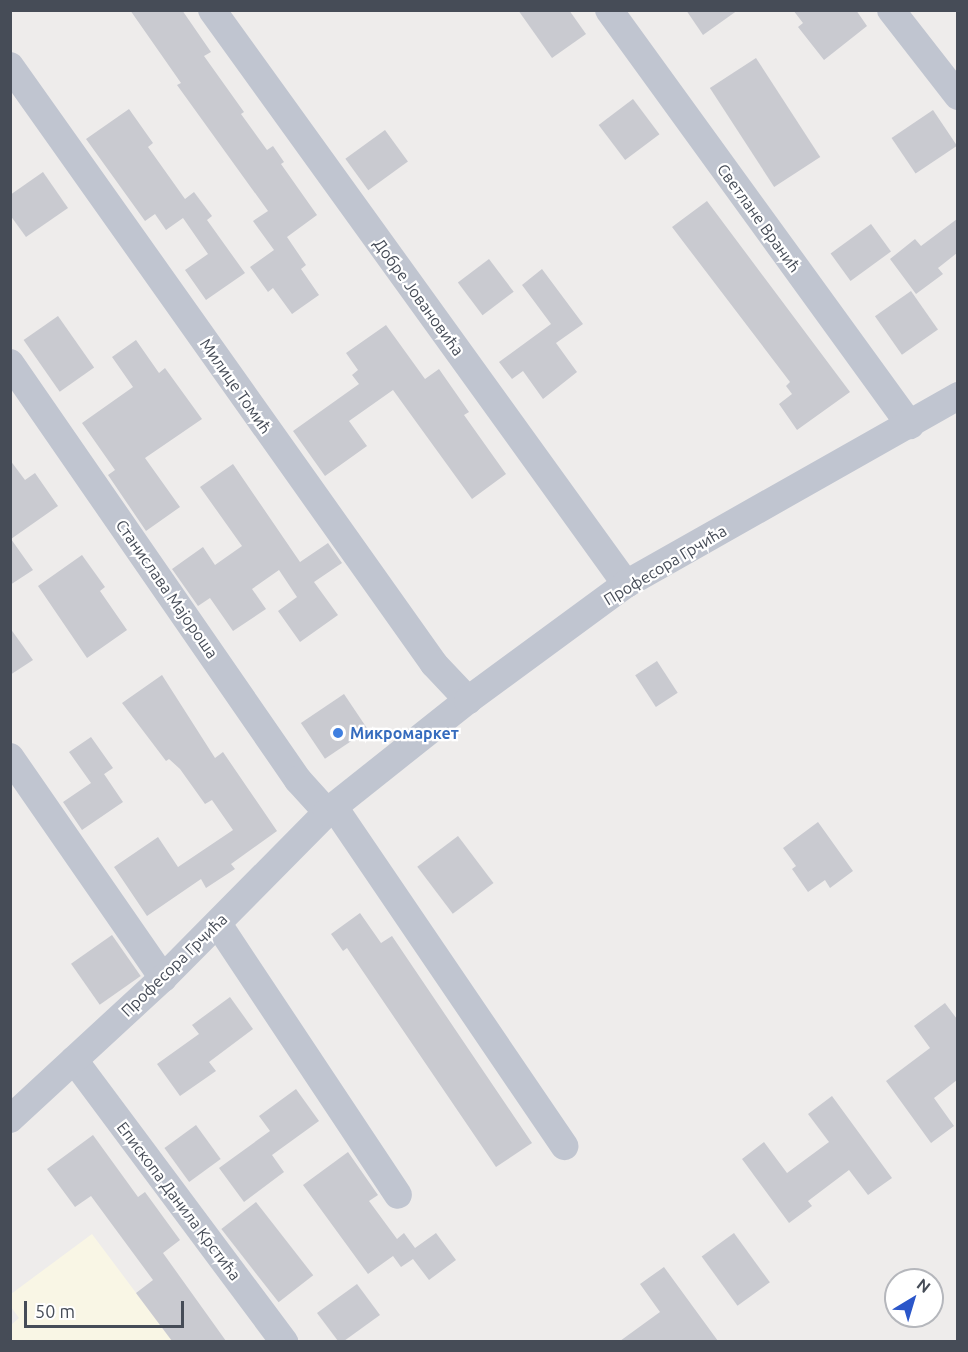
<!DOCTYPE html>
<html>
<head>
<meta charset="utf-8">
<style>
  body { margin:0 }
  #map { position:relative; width:968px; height:1352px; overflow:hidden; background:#eeeceb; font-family:Ubuntu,sans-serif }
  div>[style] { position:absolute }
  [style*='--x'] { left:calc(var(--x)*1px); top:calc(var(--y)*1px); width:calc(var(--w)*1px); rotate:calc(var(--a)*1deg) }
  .commercial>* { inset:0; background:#f9f6e5 }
  .building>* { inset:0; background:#c9cad0; transform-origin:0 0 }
  .minor>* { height:28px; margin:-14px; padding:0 14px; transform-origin:14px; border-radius:14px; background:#c0c5d0 }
  .dots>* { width:16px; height:16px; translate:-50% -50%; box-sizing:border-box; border:3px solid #fff; border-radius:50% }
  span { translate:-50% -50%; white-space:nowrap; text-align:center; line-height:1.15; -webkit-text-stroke:4.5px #fff; paint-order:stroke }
  .street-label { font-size:16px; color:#464c57 }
  .shop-label { font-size:16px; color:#366cbe; font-weight:700 }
  .left { translate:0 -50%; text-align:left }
  .frame { position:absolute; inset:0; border:12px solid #464c57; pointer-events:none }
  .north { position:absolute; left:884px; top:1268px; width:60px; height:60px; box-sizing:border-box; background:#fff; border:2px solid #b5b7bc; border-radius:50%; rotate:38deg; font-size:16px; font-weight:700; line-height:24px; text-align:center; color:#464c57 }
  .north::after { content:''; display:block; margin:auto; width:21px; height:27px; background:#2b56c9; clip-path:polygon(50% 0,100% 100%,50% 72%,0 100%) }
  .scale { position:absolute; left:24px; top:1301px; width:160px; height:27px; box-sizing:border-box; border:3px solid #464c57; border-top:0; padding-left:8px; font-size:18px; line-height:21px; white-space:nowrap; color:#464c57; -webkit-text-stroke:4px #fff; paint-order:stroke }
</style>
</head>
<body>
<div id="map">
  <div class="commercial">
    <i style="clip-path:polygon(92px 1234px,172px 1341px,11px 1341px,11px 1325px,19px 1318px,11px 1307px,11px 1294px)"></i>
  </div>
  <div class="building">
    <i style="clip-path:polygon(130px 10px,182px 10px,211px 52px,204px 56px,244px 112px,241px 114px,267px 150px,273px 146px,284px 162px,281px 164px,317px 215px,287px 237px,306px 265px,301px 269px,319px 295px,292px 314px,273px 288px,268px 292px,250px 267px,274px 250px,253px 221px,268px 211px,177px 85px,181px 83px)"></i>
    <i style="clip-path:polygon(518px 10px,569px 10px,586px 34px,552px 58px)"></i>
    <i style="clip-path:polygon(686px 10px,738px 10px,703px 35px)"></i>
    <i style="clip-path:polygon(793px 10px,856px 10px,867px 26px,824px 60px,798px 27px,803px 23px)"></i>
    <i style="left:756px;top:58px;width:118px;height:55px;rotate:57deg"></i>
    <i style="left:633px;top:99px;width:44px;height:43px;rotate:53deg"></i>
    <i style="clip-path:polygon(129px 109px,153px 143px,148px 147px,185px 199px,194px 192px,212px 216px,207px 220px,245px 273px,206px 300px,185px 270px,208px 254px,183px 218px,166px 230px,155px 214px,145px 221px,86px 139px)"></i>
    <i style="left:933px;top:110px;width:43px;height:50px;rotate:56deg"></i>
    <i style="left:385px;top:130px;width:39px;height:49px;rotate:54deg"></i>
    <i style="clip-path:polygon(43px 172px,68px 208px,26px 237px,10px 215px,10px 195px)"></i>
    <i style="clip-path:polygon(707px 201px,850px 392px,797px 430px,779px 404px,792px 394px,786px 386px,790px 382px,672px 227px)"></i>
    <i style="clip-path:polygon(957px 219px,957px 253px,938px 268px,943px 274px,916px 294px,890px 259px,915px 239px,921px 246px)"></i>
    <i style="left:871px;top:224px;width:34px;height:50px;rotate:54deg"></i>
    <i style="left:489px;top:259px;width:41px;height:39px;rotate:53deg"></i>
    <i style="clip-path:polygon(542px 269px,583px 324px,556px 343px,577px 372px,543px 399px,523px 371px,512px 379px,499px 362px,551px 324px,522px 285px)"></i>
    <i style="left:911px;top:291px;width:47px;height:44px;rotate:55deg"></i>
    <i style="left:58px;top:316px;width:63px;height:42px;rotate:55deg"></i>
    <i style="clip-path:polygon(386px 325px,425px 379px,439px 369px,469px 412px,464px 415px,506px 474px,472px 499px,393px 390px,349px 421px,367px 446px,325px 476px,293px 431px,359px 384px,352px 375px,358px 370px,346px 353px)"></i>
    <i style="clip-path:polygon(136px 340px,159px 373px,165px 368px,202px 419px,145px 458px,180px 507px,146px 531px,108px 475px,115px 470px,82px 423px,133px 387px,112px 357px)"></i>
    <i style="clip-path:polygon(10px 460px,25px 480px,35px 473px,58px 506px,11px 539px,33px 570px,10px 585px)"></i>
    <i style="clip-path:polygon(233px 464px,300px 562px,328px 543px,342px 563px,314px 582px,338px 615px,300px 642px,278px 611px,297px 597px,279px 570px,252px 589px,266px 609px,233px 631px,210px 598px,198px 606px,172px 569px,203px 547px,215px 565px,242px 546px,200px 487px)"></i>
    <i style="clip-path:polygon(82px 555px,105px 587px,100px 591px,127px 630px,87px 658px,38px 586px)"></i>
    <i style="clip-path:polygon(10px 628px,33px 660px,10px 675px)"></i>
    <i style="left:657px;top:661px;width:38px;height:26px;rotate:57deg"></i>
    <i style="clip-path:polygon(162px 675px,215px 758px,223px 752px,277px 831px,231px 864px,235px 869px,206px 888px,201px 879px,147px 916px,114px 867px,158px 837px,178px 867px,233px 830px,212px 800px,205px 804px,180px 769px,169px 759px,166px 761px,122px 703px)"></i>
    <i style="left:344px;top:694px;width:43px;height:52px;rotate:56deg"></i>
    <i style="clip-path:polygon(91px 737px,113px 768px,94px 781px,104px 774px,123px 802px,82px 830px,63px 802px,91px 783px,69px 752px)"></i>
    <i style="clip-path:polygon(818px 822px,853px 871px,830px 888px,825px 880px,808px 892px,792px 869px,796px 866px,783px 848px)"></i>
    <i style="left:458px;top:836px;width:59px;height:51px;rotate:53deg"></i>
    <i style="clip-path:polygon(360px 913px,381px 943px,392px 936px,532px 1143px,496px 1167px,347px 948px,343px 951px,331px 934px)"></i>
    <i style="left:112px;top:935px;width:50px;height:50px;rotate:55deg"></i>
    <i style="clip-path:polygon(230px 997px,253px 1029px,209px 1062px,216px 1071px,180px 1096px,157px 1064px,199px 1034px,192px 1025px)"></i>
    <i style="clip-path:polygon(945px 1003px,957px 1019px,957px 1080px,934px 1098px,954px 1126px,931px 1143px,886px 1081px,930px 1048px,914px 1026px)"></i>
    <i style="clip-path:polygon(296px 1089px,319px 1121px,272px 1155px,284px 1172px,244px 1202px,219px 1168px,270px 1131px,259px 1116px)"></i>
    <i style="clip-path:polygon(832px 1096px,892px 1178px,868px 1195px,849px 1170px,808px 1201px,812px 1206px,789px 1223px,742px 1159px,764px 1142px,787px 1173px,829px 1142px,808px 1114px)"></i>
    <i style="left:196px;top:1125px;width:42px;height:39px;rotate:54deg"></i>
    <i style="clip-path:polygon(93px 1135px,138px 1197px,145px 1192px,180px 1240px,163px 1253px,226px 1341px,172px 1341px,136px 1293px,153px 1280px,91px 1196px,75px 1207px,47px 1169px)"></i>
    <i style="clip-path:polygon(348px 1152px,378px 1195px,369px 1201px,397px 1239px,404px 1233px,415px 1248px,436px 1233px,456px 1260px,429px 1280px,413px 1259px,401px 1267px,393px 1256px,368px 1274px,303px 1185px)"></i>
    <i style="left:256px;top:1202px;width:93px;height:44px;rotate:52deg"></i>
    <i style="left:734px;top:1233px;width:61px;height:40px;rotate:54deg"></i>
    <i style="clip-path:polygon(664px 1267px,718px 1341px,620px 1341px,660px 1312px,640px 1284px)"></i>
    <i style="clip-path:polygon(357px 1284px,380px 1315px,344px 1341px,338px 1341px,317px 1313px)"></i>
  </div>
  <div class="minor">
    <i style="--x:212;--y:10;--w:708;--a:54.2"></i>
    <i style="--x:609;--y:10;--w:513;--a:54.05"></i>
    <i style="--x:891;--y:10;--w:109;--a:52.1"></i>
    <i style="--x:10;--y:66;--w:733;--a:54.66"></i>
    <i style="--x:434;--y:664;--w:50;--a:46.6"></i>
    <i style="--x:10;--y:363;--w:507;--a:55.37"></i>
    <i style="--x:298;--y:780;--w:43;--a:47.8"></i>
    <i style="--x:10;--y:757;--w:269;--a:55.3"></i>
    <i style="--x:334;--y:807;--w:410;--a:55.8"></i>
    <i style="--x:218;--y:924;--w:325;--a:56.4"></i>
    <i style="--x:74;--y:1060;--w:352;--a:53.3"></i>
    <i style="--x:10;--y:1119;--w:208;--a:-42.7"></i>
    <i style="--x:163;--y:978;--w:233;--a:-45.3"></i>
    <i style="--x:327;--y:812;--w:180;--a:-38.5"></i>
    <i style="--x:468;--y:700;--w:196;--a:-36.3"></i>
    <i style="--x:626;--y:584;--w:382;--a:-29.5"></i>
  </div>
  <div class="dots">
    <i style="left:338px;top:733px;background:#3f7fe0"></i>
  </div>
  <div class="street-label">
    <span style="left:759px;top:218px;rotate:54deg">Светлане Вранић</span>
    <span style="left:419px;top:297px;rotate:54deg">Добре Јовановића</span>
    <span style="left:236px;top:386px;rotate:55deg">Милице Томић</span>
    <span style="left:665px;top:565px;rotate:-31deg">Професора Грчића</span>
    <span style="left:167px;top:589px;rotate:55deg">Станислава Мајороша</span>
    <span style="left:174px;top:965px;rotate:-44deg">Професора Грчића</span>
    <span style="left:179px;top:1201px;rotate:53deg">Епископа Данила Крстића</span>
  </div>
  <div class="shop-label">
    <span class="left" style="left:350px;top:733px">Микромаркет</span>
  </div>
  <div class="frame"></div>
  <div class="north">N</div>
  <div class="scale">50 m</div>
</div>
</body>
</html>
